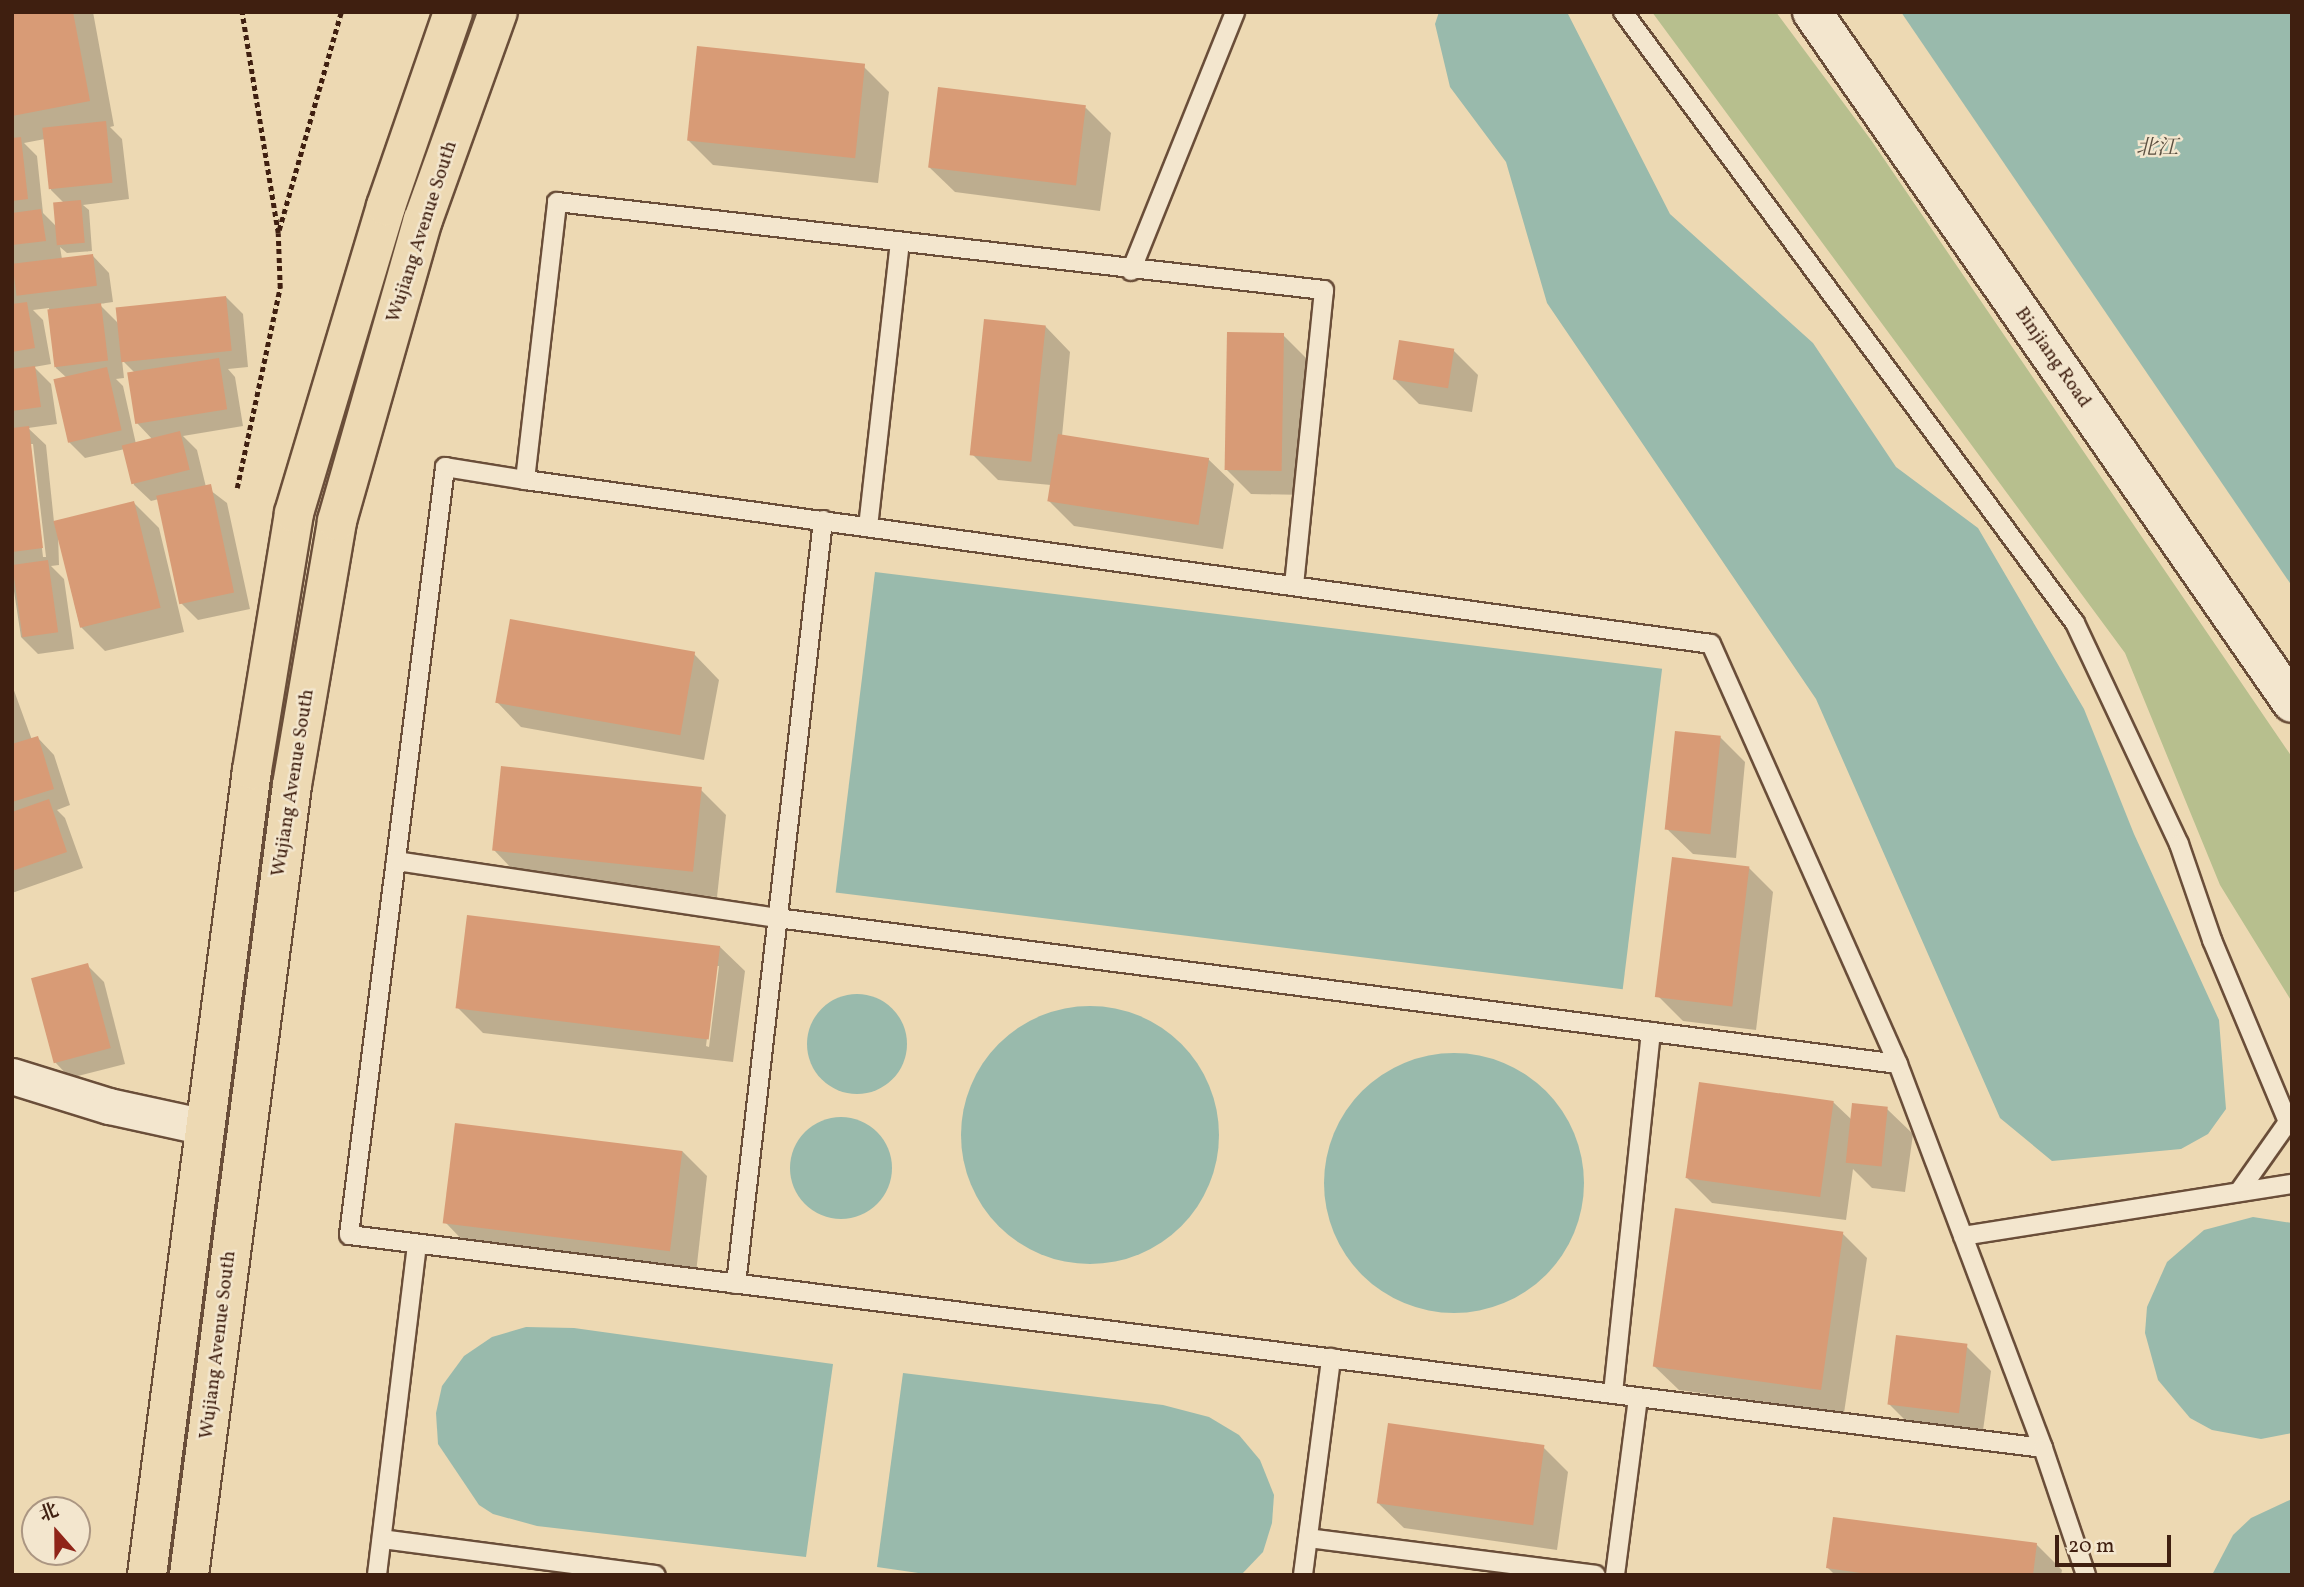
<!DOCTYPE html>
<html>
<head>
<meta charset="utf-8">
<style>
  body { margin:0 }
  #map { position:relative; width:2304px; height:1587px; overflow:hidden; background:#edd9b3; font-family:Vollkorn,"Noto Serif SC",serif }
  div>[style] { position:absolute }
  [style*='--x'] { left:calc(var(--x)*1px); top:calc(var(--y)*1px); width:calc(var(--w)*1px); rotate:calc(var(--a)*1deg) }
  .green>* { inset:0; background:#b7bf8e }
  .water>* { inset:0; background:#99baac; transform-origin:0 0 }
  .round { border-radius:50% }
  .shadow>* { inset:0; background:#0003 }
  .building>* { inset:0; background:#d89b76; transform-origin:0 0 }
  .path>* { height:4.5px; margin-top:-2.25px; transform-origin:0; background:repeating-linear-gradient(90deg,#3f1f10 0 5px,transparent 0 8.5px) }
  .roads { filter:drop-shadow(2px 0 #6a4e39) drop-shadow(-2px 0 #6a4e39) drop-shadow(0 2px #6a4e39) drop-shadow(0 -2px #6a4e39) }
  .lane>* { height:18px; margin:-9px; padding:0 9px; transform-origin:9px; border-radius:9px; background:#f3e6ce }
  .street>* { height:35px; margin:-17.5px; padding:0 17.5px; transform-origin:17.5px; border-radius:17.5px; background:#f3e6ce }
  .secondary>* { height:38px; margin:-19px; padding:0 19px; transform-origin:19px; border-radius:19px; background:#f3e6ce }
  .primary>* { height:38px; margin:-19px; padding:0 19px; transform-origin:19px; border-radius:19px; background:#edd9b3 }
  span { translate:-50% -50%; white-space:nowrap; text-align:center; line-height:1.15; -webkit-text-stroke:5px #f3e6ce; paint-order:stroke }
  .street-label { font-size:19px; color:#3f1f10 }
  .water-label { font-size:21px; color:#5a4e3f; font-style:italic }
  .frame { position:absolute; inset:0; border:14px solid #3f1f10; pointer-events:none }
  .north { position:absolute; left:21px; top:1496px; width:70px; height:70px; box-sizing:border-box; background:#f3e6ce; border:2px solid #ab9682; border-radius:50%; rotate:339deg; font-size:19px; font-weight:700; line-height:28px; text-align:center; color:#3f1f10 }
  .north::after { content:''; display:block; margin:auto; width:24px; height:32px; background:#8f2418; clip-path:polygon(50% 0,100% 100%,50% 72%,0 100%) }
  .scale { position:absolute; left:2055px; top:1535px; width:116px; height:32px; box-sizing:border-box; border:4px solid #3f1f10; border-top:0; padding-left:9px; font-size:21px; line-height:24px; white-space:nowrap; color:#3f1f10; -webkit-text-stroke:5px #f3e6ce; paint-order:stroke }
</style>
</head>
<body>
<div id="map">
  <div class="green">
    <i style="clip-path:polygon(1652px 12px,1776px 12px,1871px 140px,2292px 757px,2292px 1002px,2220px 885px,2125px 653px)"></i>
  </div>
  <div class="water">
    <i style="clip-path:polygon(1439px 12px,1567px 12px,1670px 214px,1813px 343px,1896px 467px,1978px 528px,2084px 709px,2134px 834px,2219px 1020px,2226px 1109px,2208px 1134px,2181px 1149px,2052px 1161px,2000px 1118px,1816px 699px,1547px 303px,1506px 162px,1450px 87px,1435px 24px)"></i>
    <i style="clip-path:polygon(1901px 12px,2292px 12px,2292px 586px)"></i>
    <i style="left:875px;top:572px;width:793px;height:323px;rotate:7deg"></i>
    <i class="round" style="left:807px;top:994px;width:100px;height:100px"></i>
    <i class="round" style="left:961px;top:1006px;width:258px;height:258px"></i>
    <i class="round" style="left:1324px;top:1053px;width:260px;height:260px"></i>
    <i class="round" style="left:790px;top:1117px;width:102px;height:102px"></i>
    <i style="clip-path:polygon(2253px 1217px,2292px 1223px,2292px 1433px,2261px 1439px,2212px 1430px,2190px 1418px,2158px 1380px,2145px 1333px,2147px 1307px,2167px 1262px,2204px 1230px)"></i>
    <i style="clip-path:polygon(526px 1327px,574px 1328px,833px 1364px,806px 1557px,537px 1526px,493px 1514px,479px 1505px,438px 1444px,436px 1413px,442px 1386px,464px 1356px,492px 1337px)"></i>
    <i style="clip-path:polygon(903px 1373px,1163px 1405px,1209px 1417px,1239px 1435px,1260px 1460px,1274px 1495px,1272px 1523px,1263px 1552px,1241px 1575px,932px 1575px,877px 1567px)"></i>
    <i style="clip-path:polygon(2292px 1499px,2292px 1575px,2212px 1575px,2233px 1535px,2251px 1518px)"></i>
  </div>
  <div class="shadow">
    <i style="clip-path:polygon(evenodd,12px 12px,93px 12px,114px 126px,110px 127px,122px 139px,129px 199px,83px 205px,89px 210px,92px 251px,67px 253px,60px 247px,62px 259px,93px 256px,109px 273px,113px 302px,99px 304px,119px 324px,226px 297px,243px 314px,248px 367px,228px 369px,235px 377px,243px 426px,183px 436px,197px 450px,206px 487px,227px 503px,250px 609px,198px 620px,181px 603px,159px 499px,151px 501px,134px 485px,125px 449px,85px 458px,68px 441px,67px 378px,56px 368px,49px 308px,33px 310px,43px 320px,51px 364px,34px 367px,51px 384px,57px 424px,28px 428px,46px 445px,54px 522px,134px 503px,159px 528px,184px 632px,105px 651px,80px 626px,58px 534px,59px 565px,51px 566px,64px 579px,74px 649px,38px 654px,21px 637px,12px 578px,12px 12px,45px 139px,51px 190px,65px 204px,57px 227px,43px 213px,37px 156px,24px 143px,45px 139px,12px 12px,122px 360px,135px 373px,137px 423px,153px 440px,136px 444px,123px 386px,116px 379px,124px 378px,122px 360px,12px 12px,30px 444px,33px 444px,46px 557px,43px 557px,30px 444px)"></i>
    <i style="clip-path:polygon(864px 67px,889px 92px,878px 183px,713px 165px,688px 140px)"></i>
    <i style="clip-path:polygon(1086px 108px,1111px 133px,1100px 211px,955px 192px,929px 167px)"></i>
    <i style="clip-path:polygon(1045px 326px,1070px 352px,1062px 436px,1208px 459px,1234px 484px,1223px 549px,1074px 526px,1049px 501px,1051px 485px,998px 480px,973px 455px)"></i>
    <i style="clip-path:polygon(1283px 335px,1308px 360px,1306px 495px,1251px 494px,1226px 469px)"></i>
    <i style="clip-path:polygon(1453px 350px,1478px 375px,1472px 412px,1419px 404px,1394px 379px)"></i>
    <i style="clip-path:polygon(694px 654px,719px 680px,704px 760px,521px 727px,496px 701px)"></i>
    <i style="clip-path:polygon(12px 685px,32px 740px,38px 738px,54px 755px,70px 805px,57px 810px,65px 818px,83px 868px,12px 893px)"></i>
    <i style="clip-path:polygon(1720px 737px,1745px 762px,1736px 858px,1693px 854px,1667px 829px)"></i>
    <i style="clip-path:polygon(701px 790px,726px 815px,717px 897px,518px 875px,493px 849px)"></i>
    <i style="clip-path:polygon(1748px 867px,1773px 892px,1756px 1030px,1683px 1021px,1658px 996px)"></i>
    <i style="clip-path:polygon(evenodd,719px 946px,745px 971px,733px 1062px,483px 1033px,458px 1008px,719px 946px,716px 966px,719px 966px,709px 1047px,706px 1046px,716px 966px)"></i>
    <i style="clip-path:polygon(87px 965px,104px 982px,125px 1064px,70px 1078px,54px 1061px)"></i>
    <i style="clip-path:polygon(1833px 1102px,1852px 1120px,1887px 1109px,1913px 1134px,1905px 1192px,1872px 1188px,1853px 1169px,1846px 1220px,1712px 1203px,1687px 1178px)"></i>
    <i style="clip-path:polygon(682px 1151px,707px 1176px,696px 1273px,470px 1248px,445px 1222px)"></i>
    <i style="clip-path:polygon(1842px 1233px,1867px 1258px,1844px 1413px,1679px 1390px,1653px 1365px)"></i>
    <i style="clip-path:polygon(1966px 1346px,1991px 1371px,1982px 1438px,1914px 1429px,1889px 1404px)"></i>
    <i style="clip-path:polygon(1543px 1447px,1568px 1472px,1557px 1550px,1404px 1528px,1378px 1503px)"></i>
    <i style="clip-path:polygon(2036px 1544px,2062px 1570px,2061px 1575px,1835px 1575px,1828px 1568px)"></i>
  </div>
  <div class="building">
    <i style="clip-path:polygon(12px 12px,73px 12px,90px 101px,12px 116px)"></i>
    <i style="left:697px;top:46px;width:169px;height:95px;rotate:6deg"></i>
    <i style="left:938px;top:87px;width:149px;height:81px;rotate:7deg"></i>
    <i style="left:106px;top:121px;width:62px;height:64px;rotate:84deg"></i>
    <i style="clip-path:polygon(21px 137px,28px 199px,12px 201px,12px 138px)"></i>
    <i style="left:81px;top:200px;width:43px;height:28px;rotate:85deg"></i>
    <i style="clip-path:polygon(41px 209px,46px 241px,12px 245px,12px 213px)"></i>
    <i style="left:93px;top:254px;width:32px;height:81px;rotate:83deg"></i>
    <i style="left:226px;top:296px;width:55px;height:111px;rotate:84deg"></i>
    <i style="clip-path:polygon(27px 302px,35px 348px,12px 352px,12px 304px)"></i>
    <i style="left:101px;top:303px;width:58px;height:54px;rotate:83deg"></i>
    <i style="left:984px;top:319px;width:62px;height:137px;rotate:6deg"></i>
    <i style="left:1227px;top:332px;width:57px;height:138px;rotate:1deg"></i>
    <i style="left:1399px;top:340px;width:56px;height:40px;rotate:9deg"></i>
    <i style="left:219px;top:358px;width:52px;height:93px;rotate:81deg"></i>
    <i style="clip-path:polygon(35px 366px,41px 407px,12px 411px,12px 369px)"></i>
    <i style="left:107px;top:367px;width:65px;height:55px;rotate:77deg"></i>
    <i style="clip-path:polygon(29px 426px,43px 548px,12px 552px,12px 428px)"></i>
    <i style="left:180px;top:431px;width:40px;height:60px;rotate:76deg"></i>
    <i style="left:1058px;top:434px;width:153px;height:68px;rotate:9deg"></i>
    <i style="left:211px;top:484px;width:111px;height:56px;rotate:78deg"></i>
    <i style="left:134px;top:501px;width:110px;height:83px;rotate:76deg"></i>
    <i style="left:48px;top:560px;width:73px;height:36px;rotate:82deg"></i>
    <i style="left:510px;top:619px;width:188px;height:85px;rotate:10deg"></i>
    <i style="left:1675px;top:731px;width:46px;height:99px;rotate:6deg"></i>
    <i style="clip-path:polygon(38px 736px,54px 789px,12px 802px,12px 744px)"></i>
    <i style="left:501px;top:766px;width:202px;height:85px;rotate:6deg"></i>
    <i style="clip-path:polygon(49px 799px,67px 852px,12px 871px,12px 812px)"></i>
    <i style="left:1672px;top:857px;width:78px;height:141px;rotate:7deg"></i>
    <i style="left:467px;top:915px;width:255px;height:94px;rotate:7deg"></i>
    <i style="left:88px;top:963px;width:88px;height:59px;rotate:75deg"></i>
    <i style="left:1699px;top:1082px;width:136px;height:97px;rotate:8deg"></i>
    <i style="left:1852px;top:1103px;width:36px;height:60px;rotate:6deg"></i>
    <i style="left:455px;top:1123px;width:229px;height:101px;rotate:7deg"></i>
    <i style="left:1675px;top:1208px;width:170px;height:160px;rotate:8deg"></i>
    <i style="left:1896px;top:1335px;width:72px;height:70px;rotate:7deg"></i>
    <i style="left:1388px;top:1423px;width:158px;height:81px;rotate:8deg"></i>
    <i style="clip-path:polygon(1833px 1517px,2037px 1543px,2033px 1575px,1875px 1575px,1826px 1568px)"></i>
  </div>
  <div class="path">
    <i style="--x:279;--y:230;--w:227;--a:-74.1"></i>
    <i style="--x:237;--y:488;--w:205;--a:-77.9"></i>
    <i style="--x:280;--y:288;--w:55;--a:-92.1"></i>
    <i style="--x:278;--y:233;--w:224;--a:-99.3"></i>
  </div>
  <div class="roads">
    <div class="lane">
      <i style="--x:1623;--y:12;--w:760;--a:53.51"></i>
      <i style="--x:2075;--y:623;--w:244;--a:64.8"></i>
      <i style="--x:2179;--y:844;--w:102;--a:71"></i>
      <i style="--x:2212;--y:940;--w:197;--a:67.3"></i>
      <i style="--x:2288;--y:1122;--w:83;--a:125.2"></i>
      <i style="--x:1131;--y:271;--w:279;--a:-68.1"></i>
      <i style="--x:525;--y:480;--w:1197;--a:7.87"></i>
      <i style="--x:1711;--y:644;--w:460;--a:66"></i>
      <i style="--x:1898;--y:1064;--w:410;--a:69.3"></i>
      <i style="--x:2043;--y:1448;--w:1707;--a:-172.83"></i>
      <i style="--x:349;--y:1235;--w:774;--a:-82.87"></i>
      <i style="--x:445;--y:467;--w:81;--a:9.2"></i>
      <i style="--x:525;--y:480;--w:280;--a:-83.4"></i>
      <i style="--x:557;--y:202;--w:772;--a:6.55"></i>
      <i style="--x:1324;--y:290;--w:296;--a:95.8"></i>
      <i style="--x:868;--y:527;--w:286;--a:-83.6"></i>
      <i style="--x:396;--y:861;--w:385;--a:8.5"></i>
      <i style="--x:777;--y:918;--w:1130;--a:7.42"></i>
      <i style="--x:1963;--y:1236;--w:333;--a:-9"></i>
      <i style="--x:736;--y:1284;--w:769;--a:-83.5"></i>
      <i style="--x:1613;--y:1393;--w:363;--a:-84"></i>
      <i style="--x:2043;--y:1448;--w:134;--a:71.3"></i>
      <i style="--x:1308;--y:1538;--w:290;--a:7.3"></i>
      <i style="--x:382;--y:1539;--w:276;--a:7.5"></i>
      <i style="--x:377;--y:1575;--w:333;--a:-83.1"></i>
      <i style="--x:1303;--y:1575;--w:219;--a:-82.6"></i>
      <i style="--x:1615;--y:1575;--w:179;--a:-82.6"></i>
    </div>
    <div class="street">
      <i style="--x:12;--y:1076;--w:102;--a:17.2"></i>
      <i style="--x:109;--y:1106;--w:98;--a:12.3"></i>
    </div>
    <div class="secondary">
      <i style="--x:1812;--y:12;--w:841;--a:55.21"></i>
    </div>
    <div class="primary">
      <i style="--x:147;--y:1575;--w:812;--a:-82.57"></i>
      <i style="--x:252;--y:770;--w:260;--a:-80.7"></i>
      <i style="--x:294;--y:513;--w:320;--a:-73.3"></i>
      <i style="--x:386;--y:206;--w:205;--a:-70.9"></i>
      <i style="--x:189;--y:1575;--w:797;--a:-82.57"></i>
      <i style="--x:292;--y:785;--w:268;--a:-80.3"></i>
      <i style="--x:337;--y:521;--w:313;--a:-74.1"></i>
      <i style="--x:423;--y:220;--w:221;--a:-70.2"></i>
    </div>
  </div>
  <div class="street-label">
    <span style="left:423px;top:232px;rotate:-72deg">Wujiang Avenue South</span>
    <span style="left:2052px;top:358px;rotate:55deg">Binjiang Road</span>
    <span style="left:294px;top:783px;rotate:-81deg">Wujiang Avenue South</span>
    <span style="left:219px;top:1345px;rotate:-83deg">Wujiang Avenue South</span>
  </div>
  <div class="water-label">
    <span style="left:2157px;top:149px">北江</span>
  </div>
  <div class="frame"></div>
  <div class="north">北</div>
  <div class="scale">20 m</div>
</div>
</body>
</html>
